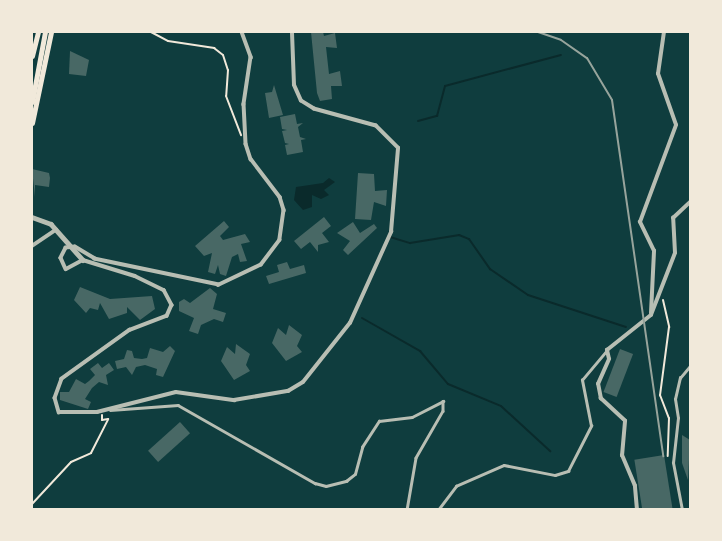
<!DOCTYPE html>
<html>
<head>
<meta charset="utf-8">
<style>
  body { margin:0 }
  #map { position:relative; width:722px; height:541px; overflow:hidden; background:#0f3d3e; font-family:Jost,sans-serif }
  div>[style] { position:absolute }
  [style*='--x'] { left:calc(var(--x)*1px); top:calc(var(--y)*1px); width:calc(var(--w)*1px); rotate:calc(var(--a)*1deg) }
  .water>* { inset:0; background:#0a2a2b }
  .stream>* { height:2px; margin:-1px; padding:0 1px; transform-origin:1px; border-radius:1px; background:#0a2a2b }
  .building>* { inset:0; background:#486865; transform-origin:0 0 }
  .path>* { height:2px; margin:-1px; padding:0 1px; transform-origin:1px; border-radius:1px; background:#f1e9da }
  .pedestrian>* { height:2.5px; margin:-1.25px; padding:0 1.25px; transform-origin:1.25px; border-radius:1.25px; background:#b8beb3 }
  .minor>* { height:3.5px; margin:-1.75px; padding:0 1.75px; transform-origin:1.75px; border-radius:1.75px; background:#b8beb3 }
  .tertiary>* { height:4.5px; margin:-2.25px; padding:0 2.25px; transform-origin:2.25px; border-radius:2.25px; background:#b8beb3 }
  .secondary>* { height:5px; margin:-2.5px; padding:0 2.5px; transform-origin:2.5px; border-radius:2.5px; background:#f1e9da }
  .rail>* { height:2px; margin:-1px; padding:0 1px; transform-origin:1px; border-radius:1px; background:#97a49c }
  span { translate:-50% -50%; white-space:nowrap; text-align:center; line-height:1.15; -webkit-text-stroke:5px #f1e9da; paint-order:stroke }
  .frame { position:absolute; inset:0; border:33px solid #f1e9da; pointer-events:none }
</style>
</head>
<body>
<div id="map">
  <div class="water">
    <i style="clip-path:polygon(329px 178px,335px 182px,324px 190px,329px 195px,321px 199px,312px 195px,312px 207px,303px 210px,294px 200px,296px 187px,323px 183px)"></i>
  </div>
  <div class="stream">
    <i style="--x:418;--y:121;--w:20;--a:-15"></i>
    <i style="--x:437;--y:116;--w:31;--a:-75"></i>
    <i style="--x:445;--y:86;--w:120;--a:-15"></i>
    <i style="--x:390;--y:237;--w:21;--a:17"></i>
    <i style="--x:410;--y:243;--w:50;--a:-9.3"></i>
    <i style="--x:459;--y:235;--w:11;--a:22"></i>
    <i style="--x:469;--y:239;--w:37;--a:55"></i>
    <i style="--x:490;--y:269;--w:46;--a:34.4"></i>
    <i style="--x:528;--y:295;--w:103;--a:18.1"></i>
    <i style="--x:362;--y:318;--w:67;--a:29.6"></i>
    <i style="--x:420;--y:351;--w:43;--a:49.7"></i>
    <i style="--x:448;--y:384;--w:57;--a:22.5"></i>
    <i style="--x:501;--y:406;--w:67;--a:42.6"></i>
  </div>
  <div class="building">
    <i style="clip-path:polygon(311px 32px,323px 32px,324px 36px,335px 33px,337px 48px,326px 47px,329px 74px,340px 71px,342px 86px,331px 86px,332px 99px,320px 101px,317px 93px)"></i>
    <i style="clip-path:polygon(70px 51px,89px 60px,86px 76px,69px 74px)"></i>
    <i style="clip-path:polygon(274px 85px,283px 115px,269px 118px,265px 93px,272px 92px)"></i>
    <i style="clip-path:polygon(295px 114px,297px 124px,303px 123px,298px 127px,300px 137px,306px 139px,301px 140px,303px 152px,287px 155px,285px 145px,289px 144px,285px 143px,282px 131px,287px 130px,282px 129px,280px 117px)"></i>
    <i style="clip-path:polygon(32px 169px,49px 173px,50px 178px,49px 187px,35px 185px,35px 197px)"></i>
    <i style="clip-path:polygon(358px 173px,374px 174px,375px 191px,387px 190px,386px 206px,374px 202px,371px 220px,355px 219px)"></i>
    <i style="clip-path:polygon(324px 217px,331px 226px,322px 233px,329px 242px,318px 245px,318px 252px,310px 242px,301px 249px,294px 241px)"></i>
    <i style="clip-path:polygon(224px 221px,229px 227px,220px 236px,223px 240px,245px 234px,250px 242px,241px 244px,247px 261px,240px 262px,238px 254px,232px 257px,226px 276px,220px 274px,218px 265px,215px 274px,208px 272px,212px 253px,204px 256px,195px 246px)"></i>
    <i style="clip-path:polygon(353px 222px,360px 233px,374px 224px,377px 228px,348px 255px,343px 250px,350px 241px,337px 233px)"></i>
    <i style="clip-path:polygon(287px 262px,290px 269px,304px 265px,306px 273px,269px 284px,266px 276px,279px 272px,277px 265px)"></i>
    <i style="clip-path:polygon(80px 287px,110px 299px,152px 296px,155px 309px,140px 320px,127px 307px,127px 313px,109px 319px,100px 303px,98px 310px,90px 308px,86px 313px,74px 300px)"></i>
    <i style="clip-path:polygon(210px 288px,217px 294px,213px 309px,226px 313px,223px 322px,214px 319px,201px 325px,198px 334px,189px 331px,194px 318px,179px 311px,179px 302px,184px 299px,190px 303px)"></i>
    <i style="clip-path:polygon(289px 325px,302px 335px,297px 346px,302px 352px,286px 361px,272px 343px,278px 328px,286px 335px)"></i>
    <i style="clip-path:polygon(236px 344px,250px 354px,246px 365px,250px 371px,234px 380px,221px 361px,227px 347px,235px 354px)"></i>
    <i style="clip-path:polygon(170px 346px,175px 351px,163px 377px,156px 375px,157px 369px,145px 365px,136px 367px,132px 375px,126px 367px,117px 369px,115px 361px,124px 359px,127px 350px,132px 351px,134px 358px,142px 359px,147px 358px,150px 348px,163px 352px)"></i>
    <i style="left:620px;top:349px;width:14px;height:46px;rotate:21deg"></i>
    <i style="clip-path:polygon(98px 363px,102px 368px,109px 363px,114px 370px,106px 375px,108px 385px,99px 382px,92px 388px,85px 399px,91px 402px,88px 409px,60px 400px,60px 392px,69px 392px,76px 379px,85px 384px,89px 381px,95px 375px,90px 369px)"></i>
    <i style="left:180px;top:422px;width:15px;height:43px;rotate:48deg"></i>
    <i style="clip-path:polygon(682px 435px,690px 440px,688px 480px,682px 463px)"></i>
    <i style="left:664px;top:455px;width:56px;height:30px;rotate:81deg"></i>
  </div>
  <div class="path">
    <i style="--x:151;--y:32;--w:19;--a:28"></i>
    <i style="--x:168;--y:41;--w:47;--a:8.7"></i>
    <i style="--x:214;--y:48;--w:11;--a:38"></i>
    <i style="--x:223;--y:55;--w:16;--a:72"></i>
    <i style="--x:228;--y:70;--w:26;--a:94"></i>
    <i style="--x:226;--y:96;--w:42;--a:69"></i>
    <i style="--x:663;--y:300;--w:28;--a:77"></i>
    <i style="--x:669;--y:327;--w:69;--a:97.5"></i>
    <i style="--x:660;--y:395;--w:25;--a:69"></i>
    <i style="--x:669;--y:418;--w:38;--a:92"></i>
    <i style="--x:32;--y:504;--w:57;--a:-47.1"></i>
    <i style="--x:71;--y:462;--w:22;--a:-24"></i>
    <i style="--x:91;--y:453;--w:38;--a:-63"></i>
    <i style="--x:108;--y:419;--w:6;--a:171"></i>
    <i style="--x:102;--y:420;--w:5;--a:-90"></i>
  </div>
  <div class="pedestrian">
    <i style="--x:110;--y:410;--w:68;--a:-4.2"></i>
    <i style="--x:178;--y:405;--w:158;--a:29.7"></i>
    <i style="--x:315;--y:483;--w:11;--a:15"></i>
    <i style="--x:326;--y:486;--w:21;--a:-14"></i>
    <i style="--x:346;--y:481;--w:11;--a:-38"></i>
    <i style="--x:355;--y:474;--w:28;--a:-75"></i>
    <i style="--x:362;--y:447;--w:31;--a:-57"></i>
    <i style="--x:379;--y:421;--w:33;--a:-7"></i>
    <i style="--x:412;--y:417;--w:35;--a:-27"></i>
    <i style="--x:443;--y:401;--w:10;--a:90"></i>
    <i style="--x:443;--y:411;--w:54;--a:119.9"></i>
    <i style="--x:416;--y:458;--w:53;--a:99.8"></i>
    <i style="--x:438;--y:510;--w:30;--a:-53"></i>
    <i style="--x:456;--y:486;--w:52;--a:-23.6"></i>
    <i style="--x:504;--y:465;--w:52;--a:11.1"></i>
    <i style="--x:555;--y:475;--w:14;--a:-17"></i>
    <i style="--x:568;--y:471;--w:51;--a:-62.9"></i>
    <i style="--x:591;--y:426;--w:47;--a:-101.1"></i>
    <i style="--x:582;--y:380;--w:39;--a:-50"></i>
    <i style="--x:682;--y:510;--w:48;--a:-100.8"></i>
    <i style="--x:673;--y:463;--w:45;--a:-83.7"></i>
    <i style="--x:678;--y:418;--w:19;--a:-99"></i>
    <i style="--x:675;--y:399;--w:22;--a:-77"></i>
    <i style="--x:680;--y:378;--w:16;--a:-50"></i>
  </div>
  <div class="minor">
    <i style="--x:242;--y:32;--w:27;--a:70"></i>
    <i style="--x:251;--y:57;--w:48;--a:98.5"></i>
    <i style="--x:244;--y:104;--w:40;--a:87.1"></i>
    <i style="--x:246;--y:144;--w:16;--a:72"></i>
    <i style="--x:251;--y:159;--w:48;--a:52.7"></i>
    <i style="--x:280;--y:197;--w:14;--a:73"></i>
    <i style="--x:284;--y:210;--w:30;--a:98"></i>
    <i style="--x:280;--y:240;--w:31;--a:127"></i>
    <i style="--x:261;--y:265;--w:47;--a:154.5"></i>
    <i style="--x:219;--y:285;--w:127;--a:-168.2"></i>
    <i style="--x:95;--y:259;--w:23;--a:-149"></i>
    <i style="--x:75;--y:247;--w:9;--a:174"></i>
    <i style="--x:66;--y:248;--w:11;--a:117"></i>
    <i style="--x:61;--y:258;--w:12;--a:66"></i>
    <i style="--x:66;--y:269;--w:19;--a:-28"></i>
    <i style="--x:83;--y:260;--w:54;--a:17.1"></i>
    <i style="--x:135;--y:276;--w:32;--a:26"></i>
    <i style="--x:164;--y:290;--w:17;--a:62"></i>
    <i style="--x:172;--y:305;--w:12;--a:114"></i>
    <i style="--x:167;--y:316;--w:40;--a:159"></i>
    <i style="--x:130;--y:330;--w:84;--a:144.2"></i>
    <i style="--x:62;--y:379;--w:20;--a:110"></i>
    <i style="--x:55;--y:398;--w:15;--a:74"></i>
    <i style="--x:59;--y:412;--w:38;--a:0"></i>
    <i style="--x:97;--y:412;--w:81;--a:-14.2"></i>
    <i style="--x:176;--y:392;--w:59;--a:7.9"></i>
    <i style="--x:234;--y:400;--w:55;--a:-9.5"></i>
    <i style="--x:288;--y:391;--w:17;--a:-31"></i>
    <i style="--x:303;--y:382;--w:75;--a:-51.5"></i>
    <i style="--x:350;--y:323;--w:100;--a:-65.7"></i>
    <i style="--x:391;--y:232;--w:84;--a:-85.2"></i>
    <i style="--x:398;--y:148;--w:31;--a:-135"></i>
    <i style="--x:376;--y:126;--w:64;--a:-164.7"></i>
    <i style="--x:314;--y:109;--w:15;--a:-148"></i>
    <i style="--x:301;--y:101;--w:17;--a:-114"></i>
    <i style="--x:294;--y:85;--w:53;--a:-92.2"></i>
    <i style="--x:32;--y:246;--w:29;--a:-34"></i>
    <i style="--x:651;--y:313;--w:62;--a:-87.2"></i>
    <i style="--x:654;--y:251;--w:32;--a:-116"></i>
    <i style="--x:640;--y:222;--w:103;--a:-69.6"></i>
    <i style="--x:676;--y:125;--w:54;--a:-109.4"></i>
    <i style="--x:658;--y:74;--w:42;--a:-81.9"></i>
    <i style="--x:637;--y:510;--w:24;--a:-95"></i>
    <i style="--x:635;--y:486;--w:33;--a:-113"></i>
    <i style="--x:622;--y:456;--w:35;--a:-85"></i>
    <i style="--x:625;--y:421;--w:33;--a:-137"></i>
    <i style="--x:601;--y:399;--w:15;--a:-101"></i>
    <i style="--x:598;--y:384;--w:27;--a:-66"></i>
    <i style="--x:609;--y:359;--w:9;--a:-103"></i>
    <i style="--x:607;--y:350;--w:56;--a:-38.5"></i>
    <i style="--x:651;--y:315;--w:66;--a:-68.8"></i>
    <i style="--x:675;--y:253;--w:35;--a:-93"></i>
    <i style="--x:673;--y:218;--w:23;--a:-43"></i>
  </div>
  <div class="tertiary">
    <i style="--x:32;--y:217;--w:20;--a:20"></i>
    <i style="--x:51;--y:224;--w:48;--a:48.4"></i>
  </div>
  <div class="secondary">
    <i style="--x:32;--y:56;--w:25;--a:-76"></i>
    <i style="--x:32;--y:102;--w:71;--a:-79.5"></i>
    <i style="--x:32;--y:123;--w:93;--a:-78.2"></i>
  </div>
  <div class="rail">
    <i style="--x:538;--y:32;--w:24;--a:19"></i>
    <i style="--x:561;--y:40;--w:32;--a:35"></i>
    <i style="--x:587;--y:58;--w:49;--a:59.2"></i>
    <i style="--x:612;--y:100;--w:360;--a:81.8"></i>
  </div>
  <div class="frame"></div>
</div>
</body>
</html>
